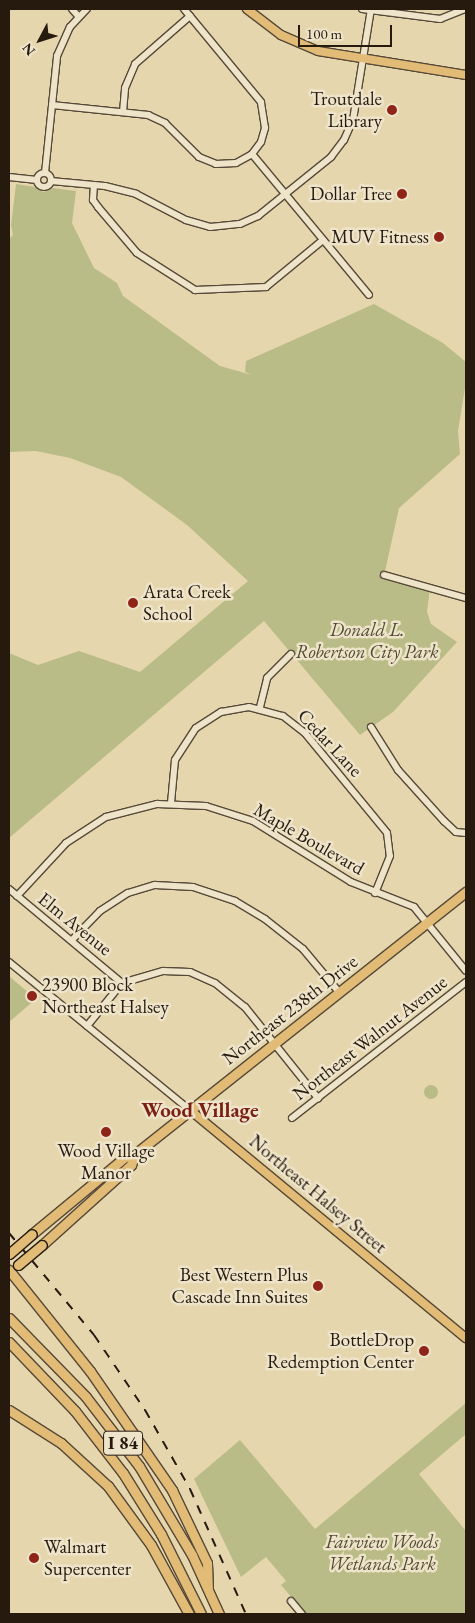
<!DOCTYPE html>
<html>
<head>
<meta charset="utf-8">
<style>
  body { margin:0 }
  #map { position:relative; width:475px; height:1623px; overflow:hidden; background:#e5d6ae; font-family:"EB Garamond",serif }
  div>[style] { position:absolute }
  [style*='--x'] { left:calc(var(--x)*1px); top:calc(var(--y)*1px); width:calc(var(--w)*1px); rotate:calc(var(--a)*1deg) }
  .green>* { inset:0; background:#babc87 }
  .round { border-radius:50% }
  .roads { filter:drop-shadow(1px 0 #564937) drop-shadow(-1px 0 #564937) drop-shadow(0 1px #564937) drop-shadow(0 -1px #564937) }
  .minor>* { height:6px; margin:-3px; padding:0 3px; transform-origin:3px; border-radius:3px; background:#eee4ca }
  .minor>.ring { margin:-3px; padding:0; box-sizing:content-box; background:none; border:6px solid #eee4ca; border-radius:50% }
  .major>* { height:8px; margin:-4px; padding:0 4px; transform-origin:4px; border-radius:4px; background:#e2bb77 }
  .highway>* { height:9px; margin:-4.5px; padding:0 4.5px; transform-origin:4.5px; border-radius:4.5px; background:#e2bb77 }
  .rail>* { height:2px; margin-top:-1px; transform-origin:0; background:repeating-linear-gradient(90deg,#261a0f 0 9px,transparent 0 18px) }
  .bridges { filter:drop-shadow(1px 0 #261a0f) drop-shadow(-1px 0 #261a0f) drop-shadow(0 1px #261a0f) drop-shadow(0 -1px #261a0f) }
  .highway-bridge>* { height:9px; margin:-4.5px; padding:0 4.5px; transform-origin:4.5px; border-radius:4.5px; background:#e2bb77 }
  .dots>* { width:14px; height:14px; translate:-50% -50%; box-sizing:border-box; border:2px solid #eee4ca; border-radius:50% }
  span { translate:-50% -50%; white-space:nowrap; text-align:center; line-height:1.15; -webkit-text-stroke:5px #eee4ca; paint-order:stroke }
  .shield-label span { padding:1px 4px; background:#eee4ca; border:1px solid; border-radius:4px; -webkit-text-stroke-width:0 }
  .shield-label { font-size:18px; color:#261a0f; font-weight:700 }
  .poi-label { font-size:19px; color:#261a0f }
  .right { translate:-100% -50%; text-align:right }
  .left { translate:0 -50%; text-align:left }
  .park-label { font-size:19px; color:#524b33; font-style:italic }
  .street-label { font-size:19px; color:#261a0f }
  .quarter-label { font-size:21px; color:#7a1f14; font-weight:700 }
  .frame { position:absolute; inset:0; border:10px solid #261a0f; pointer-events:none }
  .north { position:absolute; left:15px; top:15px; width:50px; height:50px; -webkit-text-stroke:4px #eee4ca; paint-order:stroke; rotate:230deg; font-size:14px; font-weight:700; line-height:20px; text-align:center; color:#261a0f }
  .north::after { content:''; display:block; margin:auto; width:18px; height:22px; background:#261a0f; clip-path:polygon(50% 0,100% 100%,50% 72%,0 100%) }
  .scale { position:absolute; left:298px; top:25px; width:94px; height:22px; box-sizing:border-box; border:2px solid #261a0f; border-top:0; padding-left:6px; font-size:15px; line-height:18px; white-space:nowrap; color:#261a0f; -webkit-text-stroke:4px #eee4ca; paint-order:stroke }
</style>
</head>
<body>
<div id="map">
  <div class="green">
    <i style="clip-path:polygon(16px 184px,35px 187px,43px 192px,53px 188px,76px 191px,72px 223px,94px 268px,117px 283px,123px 296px,220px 366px,252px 375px,245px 372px,246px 361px,374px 304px,443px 343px,466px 362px,466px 382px,458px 431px,460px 454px,399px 508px,384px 576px,430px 588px,427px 612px,431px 624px,457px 642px,393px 712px,360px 735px,264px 621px,9px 838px,9px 653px,38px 665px,79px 651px,140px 672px,248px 581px,187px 525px,121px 477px,70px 458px,36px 451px,9px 452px,9px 239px,13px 235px,11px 225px)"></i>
    <i style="clip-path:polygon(9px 976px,36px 999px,9px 1022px)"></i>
    <i class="round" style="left:424px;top:1085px;width:14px;height:14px"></i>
    <i style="clip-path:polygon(466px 1403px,466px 1434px,419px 1474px,466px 1531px,466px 1614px,306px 1614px,281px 1585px,286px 1581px,266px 1557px,241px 1577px,194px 1479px,240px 1440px,315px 1529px)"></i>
  </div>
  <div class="roads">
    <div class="minor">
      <i style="--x:72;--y:9;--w:9;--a:49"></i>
      <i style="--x:362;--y:9;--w:79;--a:7.3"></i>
      <i style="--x:440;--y:19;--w:27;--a:-22"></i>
      <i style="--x:52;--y:105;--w:97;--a:5.9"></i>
      <i style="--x:148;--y:115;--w:19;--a:25"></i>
      <i style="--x:165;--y:123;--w:48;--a:45"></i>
      <i style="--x:199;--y:157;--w:18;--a:22"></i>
      <i style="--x:216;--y:164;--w:20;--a:-3"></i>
      <i style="--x:236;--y:163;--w:18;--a:-29"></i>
      <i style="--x:252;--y:154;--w:15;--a:-53"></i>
      <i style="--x:261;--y:142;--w:15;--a:-74"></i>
      <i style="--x:265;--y:128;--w:26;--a:-99"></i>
      <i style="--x:261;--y:102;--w:121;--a:-129.6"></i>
      <i style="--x:123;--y:112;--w:24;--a:-85"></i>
      <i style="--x:125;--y:88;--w:26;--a:-67"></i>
      <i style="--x:135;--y:64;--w:73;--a:-41.1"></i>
      <i style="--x:252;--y:154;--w:183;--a:50.3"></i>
      <i class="ring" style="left:37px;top:173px;width:8px;height:8px"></i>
      <i style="--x:45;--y:173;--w:118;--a:-84.1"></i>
      <i style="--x:57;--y:56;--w:32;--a:-66"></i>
      <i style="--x:70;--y:27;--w:25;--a:-47"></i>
      <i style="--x:9;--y:177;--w:28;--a:6"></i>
      <i style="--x:51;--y:181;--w:54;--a:5.3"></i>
      <i style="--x:105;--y:186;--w:32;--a:14"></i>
      <i style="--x:136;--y:194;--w:56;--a:27.5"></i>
      <i style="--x:186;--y:220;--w:25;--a:16"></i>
      <i style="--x:210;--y:227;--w:30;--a:-6"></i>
      <i style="--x:240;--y:224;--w:20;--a:-24"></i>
      <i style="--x:258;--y:216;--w:94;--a:-38.9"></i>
      <i style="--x:331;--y:157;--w:21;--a:-53"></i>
      <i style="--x:344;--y:140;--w:22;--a:-66"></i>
      <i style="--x:353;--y:120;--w:112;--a:-80.8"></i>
      <i style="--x:94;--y:185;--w:15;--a:94"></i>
      <i style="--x:93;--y:200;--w:9;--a:54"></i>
      <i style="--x:98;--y:207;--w:60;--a:49.7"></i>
      <i style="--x:137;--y:253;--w:69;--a:32.5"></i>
      <i style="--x:195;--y:290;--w:71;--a:-2.4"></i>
      <i style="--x:266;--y:287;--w:74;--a:-39.5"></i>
      <i style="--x:384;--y:575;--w:85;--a:15.7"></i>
      <i style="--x:260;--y:707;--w:30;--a:-76"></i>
      <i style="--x:267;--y:678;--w:34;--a:-45"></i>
      <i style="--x:371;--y:727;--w:51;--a:57.9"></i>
      <i style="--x:398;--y:770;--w:69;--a:48"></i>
      <i style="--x:444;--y:821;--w:16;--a:43"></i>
      <i style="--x:456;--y:832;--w:10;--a:6"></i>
      <i style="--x:171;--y:803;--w:43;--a:-84.7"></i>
      <i style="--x:175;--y:760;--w:38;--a:-57"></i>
      <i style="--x:196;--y:728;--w:30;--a:-33"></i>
      <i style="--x:221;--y:712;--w:28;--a:-10"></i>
      <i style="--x:249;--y:707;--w:35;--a:15"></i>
      <i style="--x:283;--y:716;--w:28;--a:38"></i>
      <i style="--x:305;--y:733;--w:129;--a:50.6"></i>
      <i style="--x:387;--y:833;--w:23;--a:83"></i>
      <i style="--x:390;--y:856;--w:40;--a:112"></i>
      <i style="--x:9;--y:889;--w:147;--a:39.8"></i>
      <i style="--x:17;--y:896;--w:72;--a:-47.2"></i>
      <i style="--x:66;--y:843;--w:48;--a:-33"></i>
      <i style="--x:106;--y:817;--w:53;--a:-14.3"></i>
      <i style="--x:157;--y:804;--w:49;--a:2.3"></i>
      <i style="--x:206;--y:806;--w:49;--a:17.7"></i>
      <i style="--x:253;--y:821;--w:115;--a:31.9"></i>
      <i style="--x:351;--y:882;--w:68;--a:21.6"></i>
      <i style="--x:414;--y:907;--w:82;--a:50.9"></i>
      <i style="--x:72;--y:940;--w:40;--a:-46"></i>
      <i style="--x:100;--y:911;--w:33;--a:-33"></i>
      <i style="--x:128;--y:893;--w:28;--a:-17"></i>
      <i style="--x:155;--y:885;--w:38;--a:3"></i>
      <i style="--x:193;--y:887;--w:44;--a:18.4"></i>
      <i style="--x:235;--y:901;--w:35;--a:31"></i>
      <i style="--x:265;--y:919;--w:48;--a:38.3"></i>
      <i style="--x:303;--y:949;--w:56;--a:50.1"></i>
      <i style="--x:9;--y:962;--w:234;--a:39.3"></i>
      <i style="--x:87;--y:1026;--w:55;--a:-50.9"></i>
      <i style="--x:122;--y:983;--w:43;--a:-16.3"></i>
      <i style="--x:163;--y:971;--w:27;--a:2"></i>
      <i style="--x:190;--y:972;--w:27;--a:24"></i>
      <i style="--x:215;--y:983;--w:38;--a:39"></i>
      <i style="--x:245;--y:1007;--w:117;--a:51.3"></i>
      <i style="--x:292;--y:1118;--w:221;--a:-38"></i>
      <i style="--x:291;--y:1601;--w:17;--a:50"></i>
    </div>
    <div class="major">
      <i style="--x:247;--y:9;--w:43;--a:37.4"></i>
      <i style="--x:281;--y:35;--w:40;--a:23.4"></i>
      <i style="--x:318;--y:51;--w:150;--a:9.2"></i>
      <i style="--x:190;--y:1110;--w:358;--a:39.6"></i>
    </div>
    <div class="highway">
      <i style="--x:32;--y:1234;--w:121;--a:-39.6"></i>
      <i style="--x:125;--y:1157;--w:10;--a:-17"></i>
      <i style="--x:135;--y:1154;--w:422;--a:-38.4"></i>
      <i style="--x:42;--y:1245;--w:120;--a:-42"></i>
      <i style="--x:131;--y:1165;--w:12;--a:-70"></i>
      <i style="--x:9;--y:1270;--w:129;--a:51.3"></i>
      <i style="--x:90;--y:1371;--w:145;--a:55.4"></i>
      <i style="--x:172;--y:1490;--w:81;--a:64.4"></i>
      <i style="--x:207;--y:1563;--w:26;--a:88"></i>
      <i style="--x:9;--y:1318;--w:110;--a:45.7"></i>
      <i style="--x:86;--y:1397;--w:87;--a:52.5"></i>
      <i style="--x:139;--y:1466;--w:104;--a:59.2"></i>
      <i style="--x:192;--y:1555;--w:65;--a:65.4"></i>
      <i style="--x:9;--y:1342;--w:95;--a:46.3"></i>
      <i style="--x:75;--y:1411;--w:78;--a:52.3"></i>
      <i style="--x:123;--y:1473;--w:72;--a:58.1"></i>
      <i style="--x:161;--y:1534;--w:89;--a:63.4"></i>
      <i style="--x:9;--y:1410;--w:62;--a:32.4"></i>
      <i style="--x:61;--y:1443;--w:64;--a:42.5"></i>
      <i style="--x:108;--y:1486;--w:73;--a:53.9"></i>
      <i style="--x:151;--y:1545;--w:79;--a:61.2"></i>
    </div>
  </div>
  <div class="rail">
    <i style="--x:9;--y:1233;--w:133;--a:50.2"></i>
    <i style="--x:94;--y:1335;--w:91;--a:55.8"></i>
    <i style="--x:145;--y:1410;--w:91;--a:60.3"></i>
    <i style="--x:190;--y:1489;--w:137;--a:65.9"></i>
  </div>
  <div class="bridges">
    <div class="highway-bridge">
      <i style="--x:9;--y:1254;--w:30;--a:-41"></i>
      <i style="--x:18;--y:1265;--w:31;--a:-40"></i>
    </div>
  </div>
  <div class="dots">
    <i style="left:392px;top:110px;background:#8f2418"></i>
    <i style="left:402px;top:194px;background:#8f2418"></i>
    <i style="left:439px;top:237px;background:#8f2418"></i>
    <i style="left:133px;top:603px;background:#8f2418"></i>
    <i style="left:32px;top:996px;background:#8f2418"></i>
    <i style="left:106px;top:1132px;background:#8f2418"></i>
    <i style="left:318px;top:1286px;background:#8f2418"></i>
    <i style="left:424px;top:1351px;background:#8f2418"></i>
    <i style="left:34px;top:1558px;background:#8f2418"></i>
  </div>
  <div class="shield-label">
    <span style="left:123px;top:1443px">I 84</span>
  </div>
  <div class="poi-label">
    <span class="right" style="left:382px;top:110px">Troutdale<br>Library</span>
    <span class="right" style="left:392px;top:194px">Dollar Tree</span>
    <span class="right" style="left:429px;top:237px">MUV Fitness</span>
    <span class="left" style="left:143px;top:603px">Arata Creek<br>School</span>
    <span class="left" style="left:42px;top:996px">23900 Block<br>Northeast Halsey</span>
    <span style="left:106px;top:1162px">Wood Village<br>Manor</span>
    <span class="right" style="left:308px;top:1286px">Best Western Plus<br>Cascade Inn Suites</span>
    <span class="right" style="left:414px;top:1351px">BottleDrop<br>Redemption Center</span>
    <span class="left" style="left:44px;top:1558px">Walmart<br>Supercenter</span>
  </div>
  <div class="park-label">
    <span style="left:367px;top:641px">Donald L.<br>Robertson City Park</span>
    <span style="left:382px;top:1553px">Fairview Woods<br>Wetlands Park</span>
  </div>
  <div class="street-label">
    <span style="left:330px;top:743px;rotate:47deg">Cedar Lane</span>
    <span style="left:309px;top:839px;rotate:30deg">Maple Boulevard</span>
    <span style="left:75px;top:924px;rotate:39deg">Elm Avenue</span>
    <span style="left:290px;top:1010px;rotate:-38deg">Northeast 238th Drive</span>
    <span style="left:370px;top:1038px;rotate:-38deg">Northeast Walnut Avenue</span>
    <span style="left:318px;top:1194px;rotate:40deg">Northeast Halsey Street</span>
  </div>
  <div class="quarter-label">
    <span style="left:200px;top:1110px">Wood Village</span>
  </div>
  <div class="frame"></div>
  <div class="north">N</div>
  <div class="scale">100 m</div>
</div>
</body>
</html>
